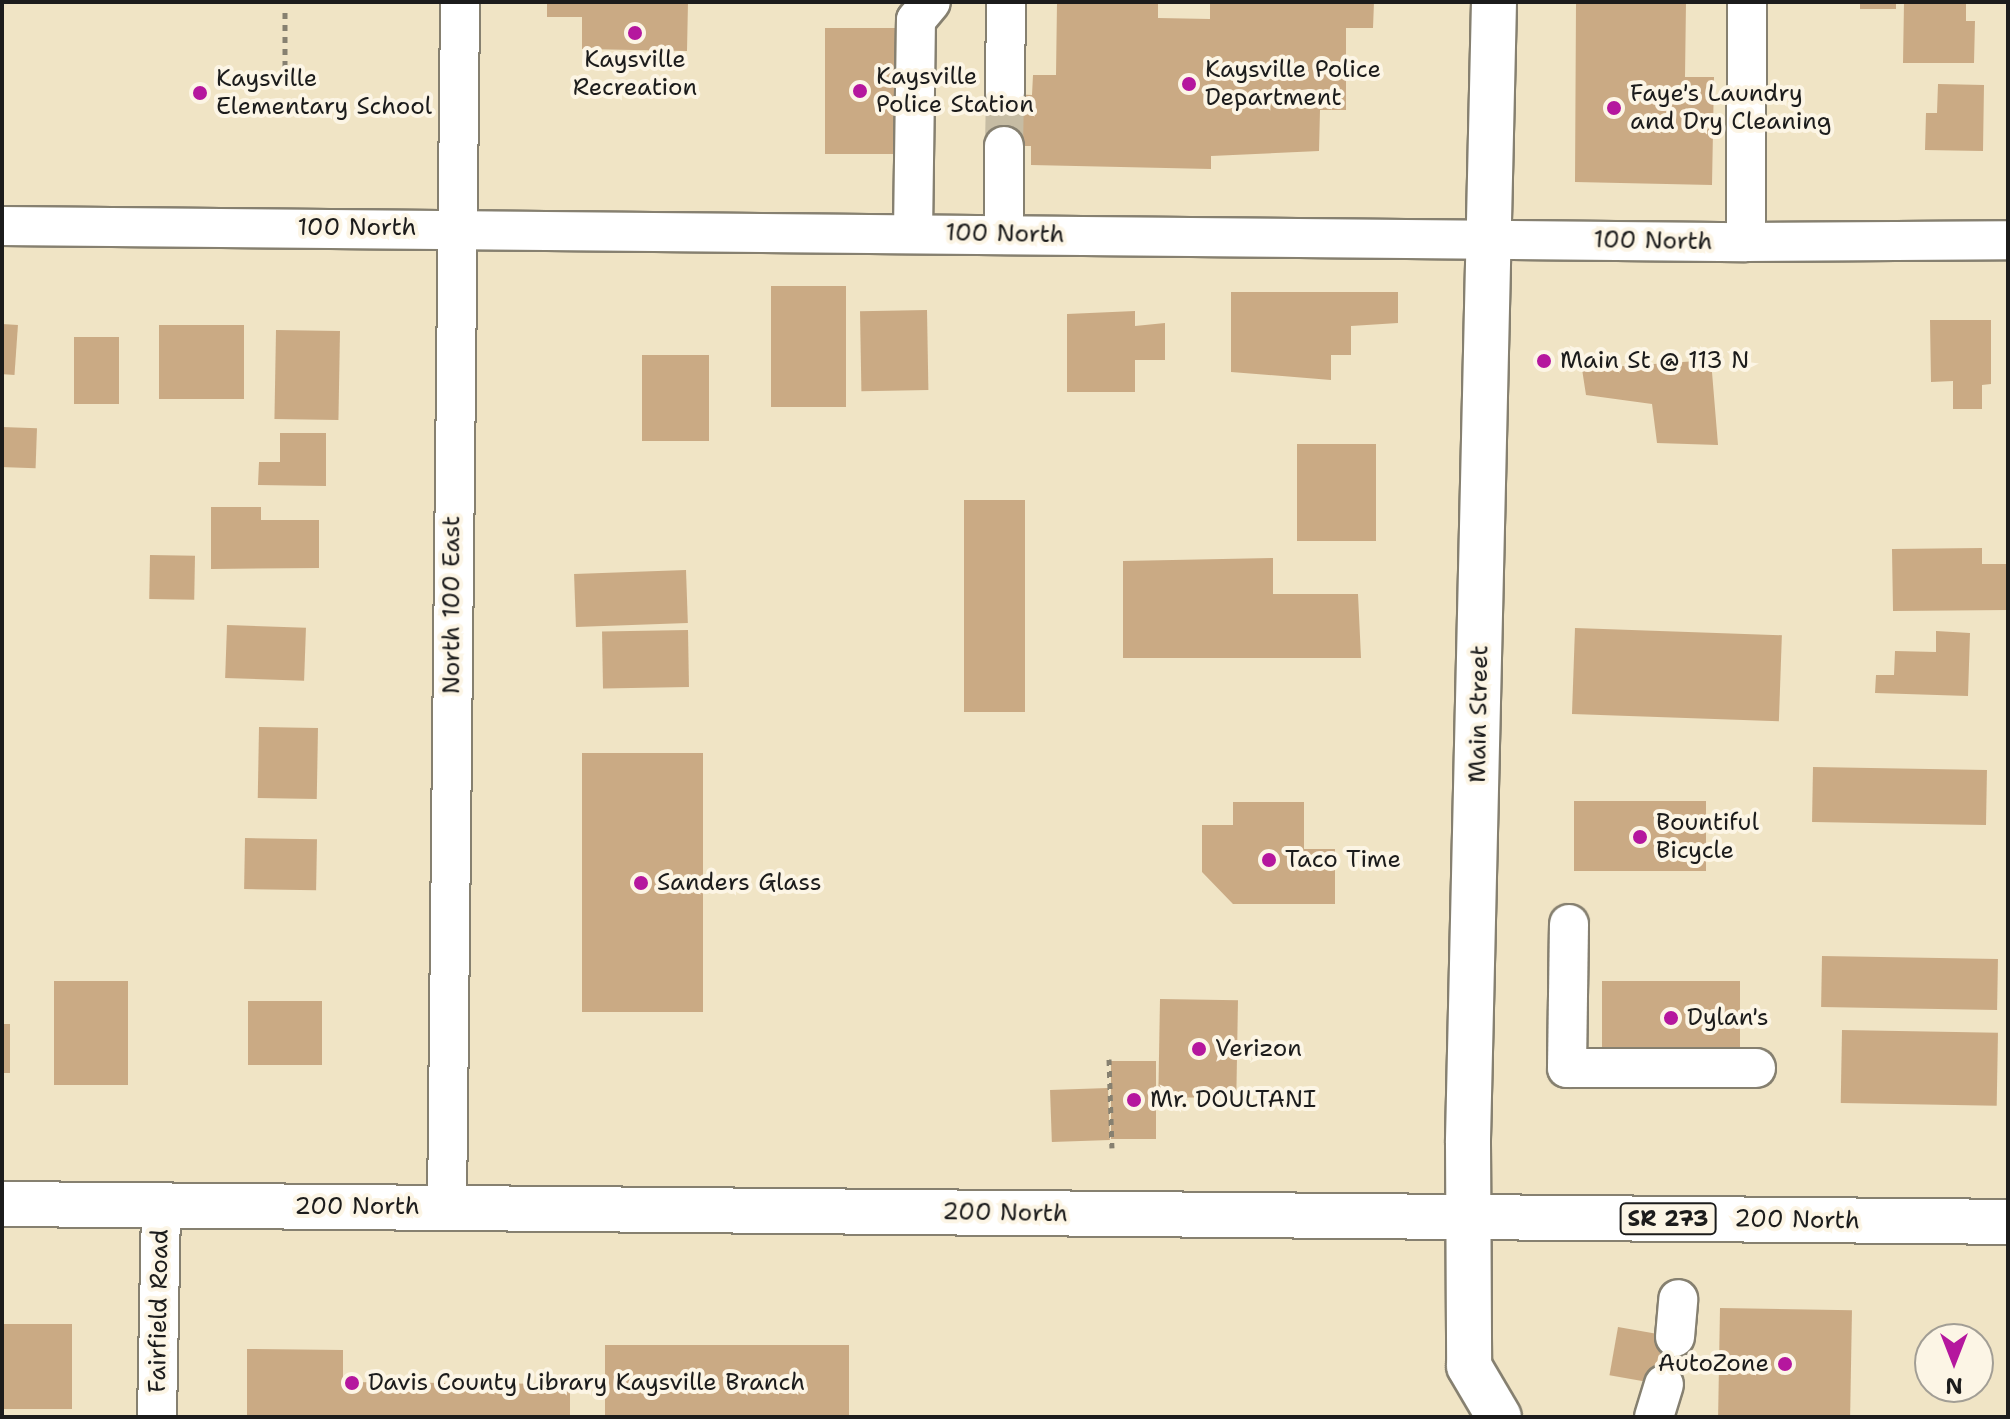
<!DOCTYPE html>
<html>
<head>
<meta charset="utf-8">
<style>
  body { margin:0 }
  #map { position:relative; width:2010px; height:1419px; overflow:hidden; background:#f0e4c5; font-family:"Shantell Sans",sans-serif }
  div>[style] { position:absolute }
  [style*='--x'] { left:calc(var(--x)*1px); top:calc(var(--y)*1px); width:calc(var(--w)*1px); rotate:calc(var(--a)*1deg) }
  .building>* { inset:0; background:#caaa84; transform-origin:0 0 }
  .minor-tunnel>* { height:38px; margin-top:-19px; transform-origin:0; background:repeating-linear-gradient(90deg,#c6bca3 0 38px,transparent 0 57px) }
  .path>* { height:5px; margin-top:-2.5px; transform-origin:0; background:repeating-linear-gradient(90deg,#868070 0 6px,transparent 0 12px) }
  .roads { filter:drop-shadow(2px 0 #868070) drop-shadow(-2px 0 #868070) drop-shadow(0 2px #868070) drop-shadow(0 -2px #868070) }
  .minor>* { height:38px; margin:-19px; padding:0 19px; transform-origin:19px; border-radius:19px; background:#fff }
  .major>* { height:44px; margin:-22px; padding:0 22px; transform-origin:22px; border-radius:22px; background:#fff }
  .dots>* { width:22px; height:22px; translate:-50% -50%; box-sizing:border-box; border:4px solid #fcf5e5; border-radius:50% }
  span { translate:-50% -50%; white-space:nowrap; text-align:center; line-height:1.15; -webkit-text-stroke:8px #fcf5e5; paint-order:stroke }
  .shield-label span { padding:2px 6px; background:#fcf5e5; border:2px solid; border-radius:6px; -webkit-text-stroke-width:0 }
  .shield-label { font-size:22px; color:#1c1c1c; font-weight:700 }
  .poi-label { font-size:24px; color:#1c1c1c }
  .left { translate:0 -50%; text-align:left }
  .right { translate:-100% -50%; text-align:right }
  .street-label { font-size:24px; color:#1c1c1c }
  .frame { position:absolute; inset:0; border:4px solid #1c1c1c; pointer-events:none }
  .north { position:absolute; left:1914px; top:1323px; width:80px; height:80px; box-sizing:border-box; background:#fcf5e5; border:2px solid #a29e95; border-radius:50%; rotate:180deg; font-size:22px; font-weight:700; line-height:32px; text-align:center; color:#1c1c1c }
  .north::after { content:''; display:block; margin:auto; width:28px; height:36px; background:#b5179e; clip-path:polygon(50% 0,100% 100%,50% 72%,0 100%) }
</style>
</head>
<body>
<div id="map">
  <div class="building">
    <i style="clip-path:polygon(547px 2px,688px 2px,687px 51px,582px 49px,582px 17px,547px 17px)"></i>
    <i style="clip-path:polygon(1057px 2px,1158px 2px,1158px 18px,1210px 19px,1210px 2px,1374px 2px,1373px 28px,1346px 28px,1346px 110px,1320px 110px,1319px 151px,1211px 156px,1211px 169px,1031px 165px,1031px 146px,991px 146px,991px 93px,1032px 95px,1033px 75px,1056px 75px)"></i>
    <i style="clip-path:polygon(1576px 2px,1686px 2px,1685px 77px,1714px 77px,1712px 185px,1575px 182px)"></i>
    <i style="left:1860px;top:2px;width:36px;height:7px"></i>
    <i style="clip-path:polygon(1904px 2px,1966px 2px,1966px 21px,1975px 21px,1974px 63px,1903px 63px)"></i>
    <i style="left:825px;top:28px;width:73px;height:126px"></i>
    <i style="clip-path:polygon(1938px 84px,1984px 85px,1983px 151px,1925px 150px,1926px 113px,1937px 113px)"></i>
    <i style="left:771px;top:286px;width:75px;height:121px"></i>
    <i style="clip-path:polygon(1231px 292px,1398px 292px,1398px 323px,1351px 326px,1351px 355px,1331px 355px,1331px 380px,1231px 372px)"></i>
    <i style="left:927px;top:310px;width:80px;height:67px;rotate:89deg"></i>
    <i style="clip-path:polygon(1135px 311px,1135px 326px,1165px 323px,1165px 360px,1135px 360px,1135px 392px,1067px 392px,1067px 314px)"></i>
    <i style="clip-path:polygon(1930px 320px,1991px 320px,1991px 384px,1982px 385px,1982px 409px,1953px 409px,1953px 381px,1931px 382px)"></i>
    <i style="left:2px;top:324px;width:16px;height:50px;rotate:4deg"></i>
    <i style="left:159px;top:325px;width:85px;height:74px"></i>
    <i style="left:276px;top:330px;width:64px;height:89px;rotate:1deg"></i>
    <i style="left:74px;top:337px;width:45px;height:67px"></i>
    <i style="left:709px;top:355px;width:86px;height:67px;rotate:90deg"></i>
    <i style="clip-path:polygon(1711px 360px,1718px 445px,1657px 443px,1652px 404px,1586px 395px,1582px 369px)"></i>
    <i style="left:2px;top:427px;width:35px;height:40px;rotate:2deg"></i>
    <i style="clip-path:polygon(280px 433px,326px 433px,326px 486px,258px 485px,259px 462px,280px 462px)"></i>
    <i style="left:1297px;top:444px;width:79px;height:97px"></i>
    <i style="left:1025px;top:500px;width:212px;height:61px;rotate:90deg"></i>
    <i style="clip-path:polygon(211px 507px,261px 507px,261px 520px,319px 520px,319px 568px,211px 569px)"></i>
    <i style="clip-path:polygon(1982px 548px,1982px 564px,2008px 564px,2008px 610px,1893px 611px,1892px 549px)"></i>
    <i style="left:150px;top:555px;width:45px;height:44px;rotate:1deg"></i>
    <i style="clip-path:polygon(1273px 558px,1273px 594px,1358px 594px,1361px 658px,1123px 658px,1123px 561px)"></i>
    <i style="left:686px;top:570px;width:53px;height:112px;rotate:88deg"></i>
    <i style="left:227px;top:625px;width:79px;height:53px;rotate:2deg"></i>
    <i style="left:1575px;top:628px;width:207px;height:86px;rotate:2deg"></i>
    <i style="left:688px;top:630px;width:57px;height:86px;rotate:89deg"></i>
    <i style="clip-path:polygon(1936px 631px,1970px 633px,1968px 696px,1875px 693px,1876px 675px,1894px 675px,1895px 651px,1936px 652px)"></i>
    <i style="left:259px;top:727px;width:59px;height:71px;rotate:1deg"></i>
    <i style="left:582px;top:753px;width:121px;height:259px"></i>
    <i style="left:1813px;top:767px;width:174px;height:55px;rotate:1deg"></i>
    <i style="left:1574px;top:801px;width:132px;height:70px"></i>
    <i style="clip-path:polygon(1233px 802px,1304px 802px,1304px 849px,1335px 849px,1335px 904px,1233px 904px,1202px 872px,1202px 825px,1233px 825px)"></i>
    <i style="left:245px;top:838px;width:72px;height:51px;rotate:1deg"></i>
    <i style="left:1822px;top:956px;width:176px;height:51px;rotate:1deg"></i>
    <i style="left:54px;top:981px;width:74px;height:104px"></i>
    <i style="left:1602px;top:981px;width:138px;height:74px"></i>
    <i style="left:1160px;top:999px;width:78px;height:98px;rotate:1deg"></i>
    <i style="left:248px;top:1001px;width:74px;height:64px"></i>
    <i style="left:2px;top:1024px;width:8px;height:49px"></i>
    <i style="left:1842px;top:1030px;width:156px;height:73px;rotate:1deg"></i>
    <i style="left:1111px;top:1061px;width:45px;height:78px"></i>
    <i style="left:1108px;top:1088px;width:52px;height:58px;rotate:88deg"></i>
    <i style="left:1720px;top:1308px;width:132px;height:109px;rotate:1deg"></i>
    <i style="left:2px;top:1324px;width:70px;height:85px"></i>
    <i style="left:1618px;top:1327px;width:72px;height:49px;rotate:10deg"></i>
    <i style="left:849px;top:1345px;width:72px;height:244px;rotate:90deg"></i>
    <i style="clip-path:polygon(247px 1349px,343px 1350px,343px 1382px,570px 1384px,570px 1417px,247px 1417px)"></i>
  </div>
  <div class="minor-tunnel">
    <i style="--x:1004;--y:146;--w:53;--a:-88.9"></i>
  </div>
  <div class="path">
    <i style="--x:285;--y:78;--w:66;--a:-90"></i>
    <i style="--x:1109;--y:1059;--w:89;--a:88.1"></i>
  </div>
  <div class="roads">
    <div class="minor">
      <i style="--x:1005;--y:93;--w:91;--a:-89.4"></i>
      <i style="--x:2;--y:226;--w:1744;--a:0.53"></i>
      <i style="--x:1746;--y:242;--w:262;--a:-0.4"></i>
      <i style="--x:913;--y:233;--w:213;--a:-89.2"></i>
      <i style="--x:916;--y:20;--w:23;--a:-50"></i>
      <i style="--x:1004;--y:234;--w:88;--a:-90"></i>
      <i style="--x:1746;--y:242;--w:240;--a:-89.8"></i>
      <i style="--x:1569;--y:924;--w:144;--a:90.8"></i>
      <i style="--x:1567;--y:1068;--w:189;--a:0"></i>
      <i style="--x:447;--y:1208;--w:1206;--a:-89.38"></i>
      <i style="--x:1675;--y:1337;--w:38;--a:-85"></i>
      <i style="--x:157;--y:1417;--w:211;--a:-88.9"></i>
      <i style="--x:1654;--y:1417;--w:34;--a:-73"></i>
    </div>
    <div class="major">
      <i style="--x:1494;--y:2;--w:1141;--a:91.31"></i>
      <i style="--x:1468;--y:1143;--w:223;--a:89.7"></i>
      <i style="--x:1469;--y:1366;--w:59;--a:59.5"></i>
      <i style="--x:2;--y:1204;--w:2006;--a:0.51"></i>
    </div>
  </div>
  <div class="dots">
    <i style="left:635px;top:33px;background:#b5179e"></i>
    <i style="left:1189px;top:84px;background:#b5179e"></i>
    <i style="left:860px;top:91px;background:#b5179e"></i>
    <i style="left:200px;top:93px;background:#b5179e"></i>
    <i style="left:1614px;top:108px;background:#b5179e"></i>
    <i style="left:1544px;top:361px;background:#b5179e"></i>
    <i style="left:1640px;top:837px;background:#b5179e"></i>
    <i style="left:1269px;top:860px;background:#b5179e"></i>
    <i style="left:641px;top:883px;background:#b5179e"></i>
    <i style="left:1671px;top:1018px;background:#b5179e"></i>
    <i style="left:1199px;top:1049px;background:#b5179e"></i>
    <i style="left:1134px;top:1100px;background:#b5179e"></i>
    <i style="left:1785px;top:1364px;background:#b5179e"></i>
    <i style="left:352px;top:1383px;background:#b5179e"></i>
  </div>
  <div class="shield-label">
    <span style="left:1668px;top:1219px">SR 273</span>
  </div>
  <div class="poi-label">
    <span style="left:635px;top:74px">Kaysville<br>Recreation</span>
    <span class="left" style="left:1205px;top:84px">Kaysville Police<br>Department</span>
    <span class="left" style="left:876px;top:91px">Kaysville<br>Police Station</span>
    <span class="left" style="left:216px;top:93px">Kaysville<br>Elementary School</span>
    <span class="left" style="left:1630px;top:108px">Faye's Laundry<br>and Dry Cleaning</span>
    <span class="left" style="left:1560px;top:361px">Main St @ 113 N</span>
    <span class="left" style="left:1656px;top:837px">Bountiful<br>Bicycle</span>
    <span class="left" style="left:1285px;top:860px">Taco Time</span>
    <span class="left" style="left:657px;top:883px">Sanders Glass</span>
    <span class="left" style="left:1687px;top:1018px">Dylan's</span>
    <span class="left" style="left:1215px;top:1049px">Verizon</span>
    <span class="left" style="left:1150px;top:1100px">Mr. DOULTANI</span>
    <span class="right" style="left:1769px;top:1364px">AutoZone</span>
    <span class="left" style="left:368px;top:1383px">Davis County Library Kaysville Branch</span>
  </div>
  <div class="street-label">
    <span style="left:357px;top:228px">100 North</span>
    <span style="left:1005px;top:234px;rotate:1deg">100 North</span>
    <span style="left:1653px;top:241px;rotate:1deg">100 North</span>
    <span style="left:452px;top:605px;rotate:-90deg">North 100 East</span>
    <span style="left:1479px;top:714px;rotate:-89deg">Main Street</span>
    <span style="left:357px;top:1207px">200 North</span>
    <span style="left:1005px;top:1213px;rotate:1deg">200 North</span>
    <span style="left:1797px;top:1220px;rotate:1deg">200 North</span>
    <span style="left:159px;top:1311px;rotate:-89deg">Fairfield Road</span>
  </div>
  <div class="frame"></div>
  <div class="north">N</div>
</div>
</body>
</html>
